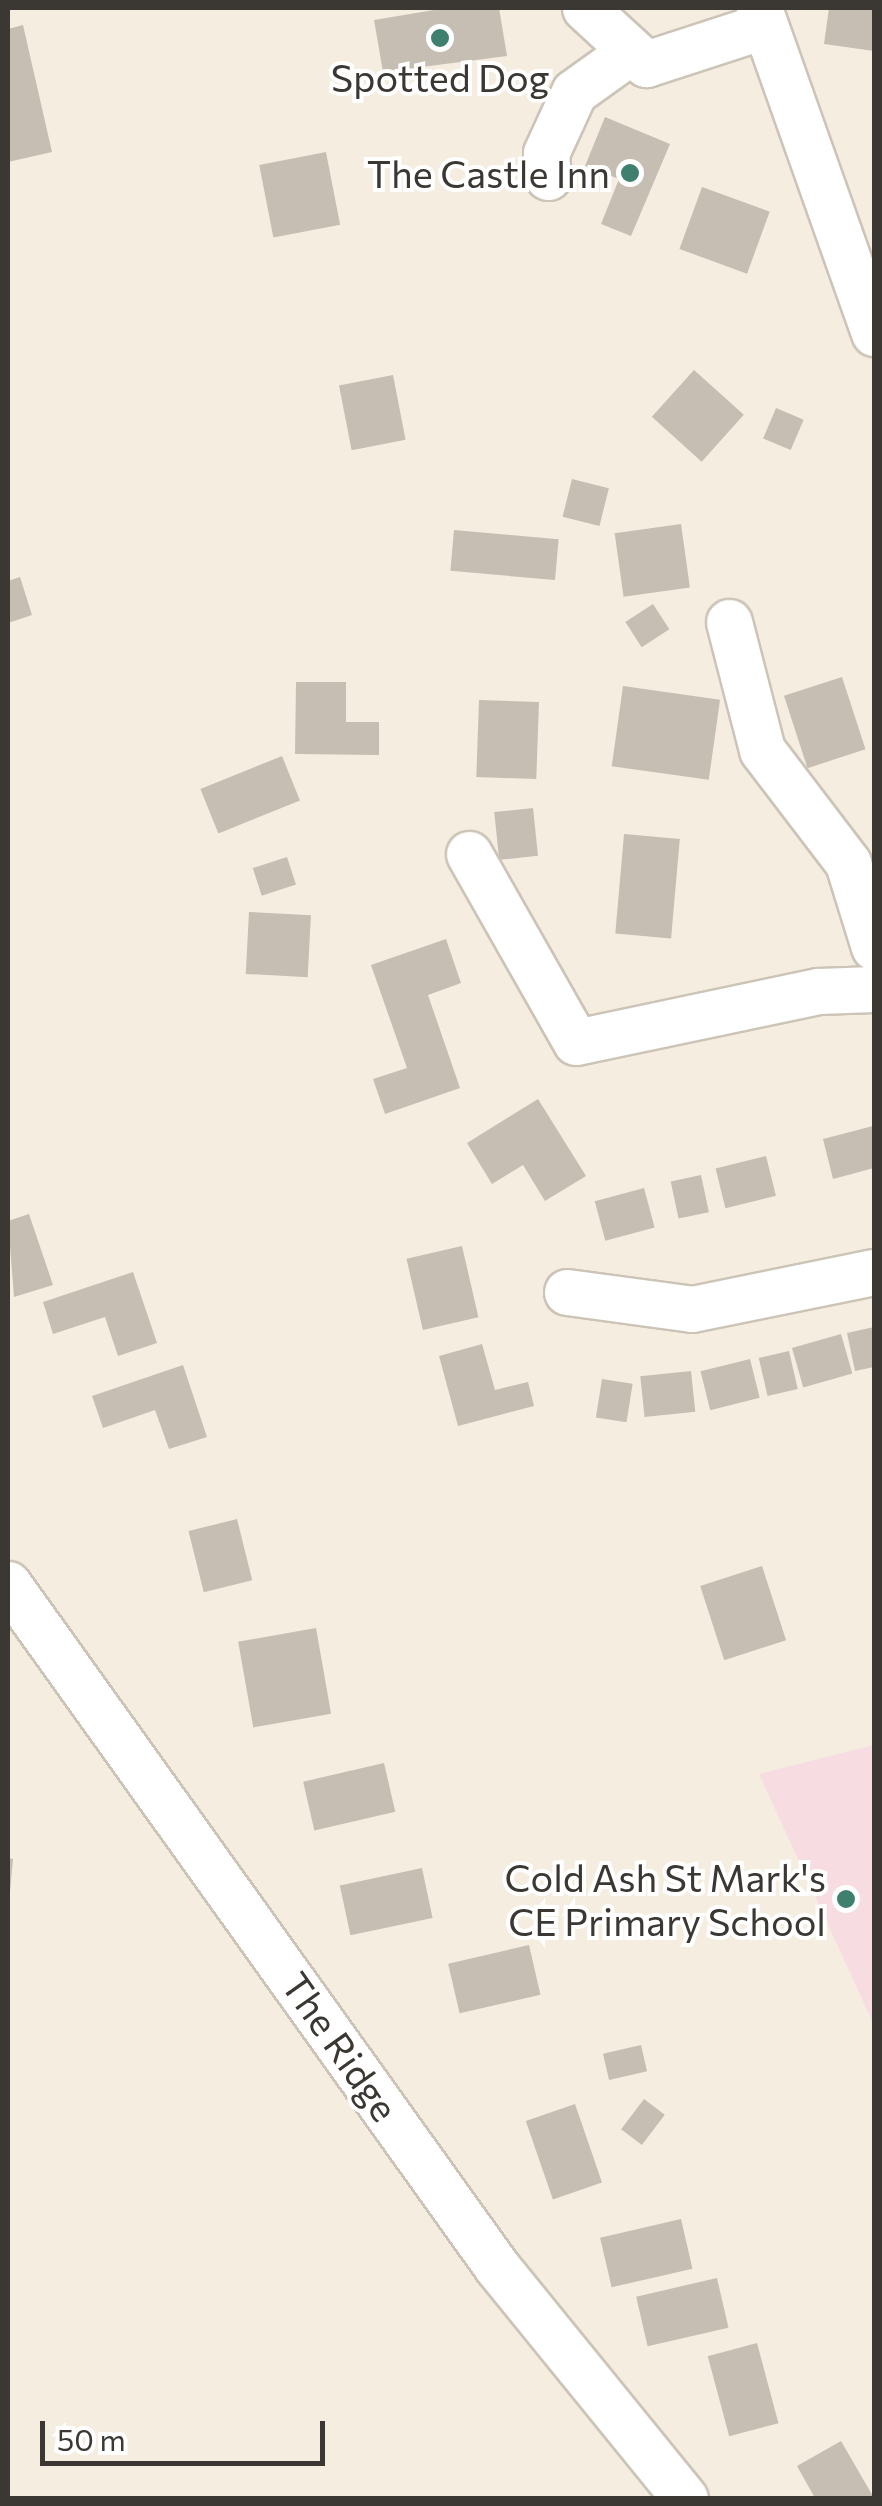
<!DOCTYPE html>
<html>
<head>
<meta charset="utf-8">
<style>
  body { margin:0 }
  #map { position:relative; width:882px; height:2506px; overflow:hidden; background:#f5ede0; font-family:Commissioner,sans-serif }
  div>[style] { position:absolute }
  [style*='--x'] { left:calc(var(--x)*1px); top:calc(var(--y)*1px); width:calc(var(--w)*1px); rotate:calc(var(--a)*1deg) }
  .education>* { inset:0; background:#f7dce1 }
  .building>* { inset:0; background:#c6beb2; transform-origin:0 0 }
  .roads { filter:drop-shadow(2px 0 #ccc4b7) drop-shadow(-2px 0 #ccc4b7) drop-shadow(0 2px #ccc4b7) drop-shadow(0 -2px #ccc4b7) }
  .minor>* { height:45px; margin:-22.5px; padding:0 22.5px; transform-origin:22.5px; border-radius:22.5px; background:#fff }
  .dots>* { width:28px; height:28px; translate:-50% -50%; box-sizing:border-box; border:5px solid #fff; border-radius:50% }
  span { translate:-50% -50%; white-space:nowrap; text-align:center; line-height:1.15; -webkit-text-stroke:8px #fff; paint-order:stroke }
  .poi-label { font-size:38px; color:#3b3833 }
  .right { translate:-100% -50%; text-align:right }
  .street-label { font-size:38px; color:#3b3833 }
  .frame { position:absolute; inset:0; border:10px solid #3b3833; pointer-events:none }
  .scale { position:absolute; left:40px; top:2421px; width:285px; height:45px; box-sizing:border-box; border:5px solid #3b3833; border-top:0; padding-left:12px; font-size:30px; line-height:35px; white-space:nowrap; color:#3b3833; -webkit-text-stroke:8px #fff; paint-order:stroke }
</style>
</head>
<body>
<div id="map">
  <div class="education">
    <i style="clip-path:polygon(874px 1745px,874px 2025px,759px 1774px)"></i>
  </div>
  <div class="building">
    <i style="clip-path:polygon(446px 8px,499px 8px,507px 56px,383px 72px,374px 20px)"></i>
    <i style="clip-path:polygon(829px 8px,874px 8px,874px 51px,824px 44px)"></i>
    <i style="clip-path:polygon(23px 25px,52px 152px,8px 162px,8px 29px)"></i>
    <i style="clip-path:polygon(605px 117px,670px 144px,631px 236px,601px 224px,619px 179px,585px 166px)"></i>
    <i style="left:326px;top:152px;width:74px;height:68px;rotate:79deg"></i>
    <i style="left:702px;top:187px;width:72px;height:66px;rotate:20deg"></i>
    <i style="left:694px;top:370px;width:67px;height:63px;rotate:42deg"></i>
    <i style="left:393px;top:375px;width:66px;height:55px;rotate:79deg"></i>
    <i style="left:776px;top:408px;width:30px;height:33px;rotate:23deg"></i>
    <i style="left:572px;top:479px;width:38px;height:39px;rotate:14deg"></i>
    <i style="left:681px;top:524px;width:64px;height:67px;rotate:82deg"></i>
    <i style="left:454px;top:530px;width:105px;height:41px;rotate:5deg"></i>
    <i style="clip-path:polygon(20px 577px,32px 615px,8px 623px,8px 581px)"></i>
    <i style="left:653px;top:604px;width:30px;height:33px;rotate:57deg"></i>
    <i style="left:842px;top:677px;width:76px;height:61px;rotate:72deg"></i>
    <i style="clip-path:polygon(296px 682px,346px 682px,346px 722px,379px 722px,379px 755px,295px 754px)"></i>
    <i style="left:623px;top:686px;width:98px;height:81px;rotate:8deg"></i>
    <i style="left:479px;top:700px;width:60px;height:77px;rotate:2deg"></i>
    <i style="left:282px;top:756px;width:48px;height:88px;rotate:68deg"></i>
    <i style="left:533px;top:808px;width:48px;height:39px;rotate:84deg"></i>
    <i style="left:624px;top:834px;width:56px;height:100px;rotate:5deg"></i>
    <i style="left:287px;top:857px;width:29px;height:36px;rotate:72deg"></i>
    <i style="left:249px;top:912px;width:62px;height:62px;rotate:3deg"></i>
    <i style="clip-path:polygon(446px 939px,461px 983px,428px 995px,460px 1088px,385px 1114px,373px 1079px,407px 1068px,371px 965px)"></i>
    <i style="clip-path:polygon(538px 1099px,586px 1176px,545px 1201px,523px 1165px,492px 1184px,467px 1143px)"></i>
    <i style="clip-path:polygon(873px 1126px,874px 1168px,833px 1179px,823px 1139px)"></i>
    <i style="left:766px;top:1156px;width:41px;height:52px;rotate:76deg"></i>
    <i style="left:701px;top:1175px;width:38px;height:31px;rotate:78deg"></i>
    <i style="left:644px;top:1188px;width:41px;height:51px;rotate:75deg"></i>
    <i style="clip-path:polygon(29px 1214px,53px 1285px,14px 1297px,8px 1221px)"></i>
    <i style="left:462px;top:1246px;width:73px;height:57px;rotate:77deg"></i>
    <i style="clip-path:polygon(133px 1272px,157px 1343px,118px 1356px,105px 1317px,53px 1334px,43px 1302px)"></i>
    <i style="clip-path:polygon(874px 1327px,874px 1367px,855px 1371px,847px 1333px)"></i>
    <i style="left:841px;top:1334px;width:41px;height:51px;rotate:74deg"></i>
    <i style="clip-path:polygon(482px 1344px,495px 1390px,528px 1382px,534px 1406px,458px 1426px,439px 1356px)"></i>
    <i style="left:789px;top:1351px;width:39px;height:31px;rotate:77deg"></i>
    <i style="left:750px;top:1359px;width:40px;height:51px;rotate:76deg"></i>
    <i style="clip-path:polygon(183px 1365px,207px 1437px,169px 1449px,155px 1410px,103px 1428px,92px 1396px)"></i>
    <i style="left:691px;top:1371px;width:41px;height:51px;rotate:84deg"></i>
    <i style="left:602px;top:1379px;width:31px;height:39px;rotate:9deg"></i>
    <i style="left:237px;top:1519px;width:63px;height:50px;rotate:76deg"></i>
    <i style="left:762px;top:1566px;width:78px;height:65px;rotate:72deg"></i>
    <i style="left:316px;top:1628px;width:87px;height:79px;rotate:80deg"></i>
    <i style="left:384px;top:1763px;width:50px;height:83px;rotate:77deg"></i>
    <i style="clip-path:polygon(8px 1858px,13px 1859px,10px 1892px,8px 1892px)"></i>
    <i style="left:422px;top:1868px;width:51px;height:84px;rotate:78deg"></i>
    <i style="left:529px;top:1945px;width:51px;height:83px;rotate:77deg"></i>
    <i style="left:641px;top:2045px;width:27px;height:39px;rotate:77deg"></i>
    <i style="left:644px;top:2099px;width:26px;height:38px;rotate:37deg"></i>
    <i style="left:575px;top:2104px;width:83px;height:52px;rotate:71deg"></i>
    <i style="left:681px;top:2219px;width:51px;height:83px;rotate:77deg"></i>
    <i style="left:717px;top:2278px;width:51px;height:83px;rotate:77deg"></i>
    <i style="left:757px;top:2343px;width:83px;height:51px;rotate:75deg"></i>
    <i style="clip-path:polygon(841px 2441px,874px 2498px,815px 2498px,797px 2466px)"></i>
  </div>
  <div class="roads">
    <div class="minor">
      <i style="--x:585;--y:8;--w:83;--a:42.6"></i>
      <i style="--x:646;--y:64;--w:123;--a:-18"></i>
      <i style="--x:759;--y:8;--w:345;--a:70.5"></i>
      <i style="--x:548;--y:177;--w:24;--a:-95"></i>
      <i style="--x:546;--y:153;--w:67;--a:-65.3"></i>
      <i style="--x:574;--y:92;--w:70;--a:-35.7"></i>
      <i style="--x:729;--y:622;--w:132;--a:75.5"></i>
      <i style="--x:762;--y:750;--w:142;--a:52.7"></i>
      <i style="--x:848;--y:863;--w:88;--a:72.8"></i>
      <i style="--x:469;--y:854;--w:216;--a:60.4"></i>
      <i style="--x:576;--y:1042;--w:248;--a:-11.9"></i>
      <i style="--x:819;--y:991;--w:55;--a:-2.1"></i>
      <i style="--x:567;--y:1292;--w:126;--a:7.7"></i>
      <i style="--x:692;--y:1309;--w:186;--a:-11.5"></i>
      <i style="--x:8;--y:1584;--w:840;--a:54.4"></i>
      <i style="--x:497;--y:2267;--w:298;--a:50.9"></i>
    </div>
  </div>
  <div class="dots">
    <i style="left:440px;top:38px;background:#3e7f6e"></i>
    <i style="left:630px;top:173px;background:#3e7f6e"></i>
    <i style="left:846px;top:1899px;background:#3e7f6e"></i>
  </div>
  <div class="poi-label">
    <span style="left:440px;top:77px">Spotted Dog</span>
    <span class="right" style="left:610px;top:173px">The Castle Inn</span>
    <span class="right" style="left:826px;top:1899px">Cold Ash St Mark's<br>CE Primary School</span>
  </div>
  <div class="street-label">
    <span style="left:341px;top:2046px;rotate:55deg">The Ridge</span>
  </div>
  <div class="frame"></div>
  <div class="scale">50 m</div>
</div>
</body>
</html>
